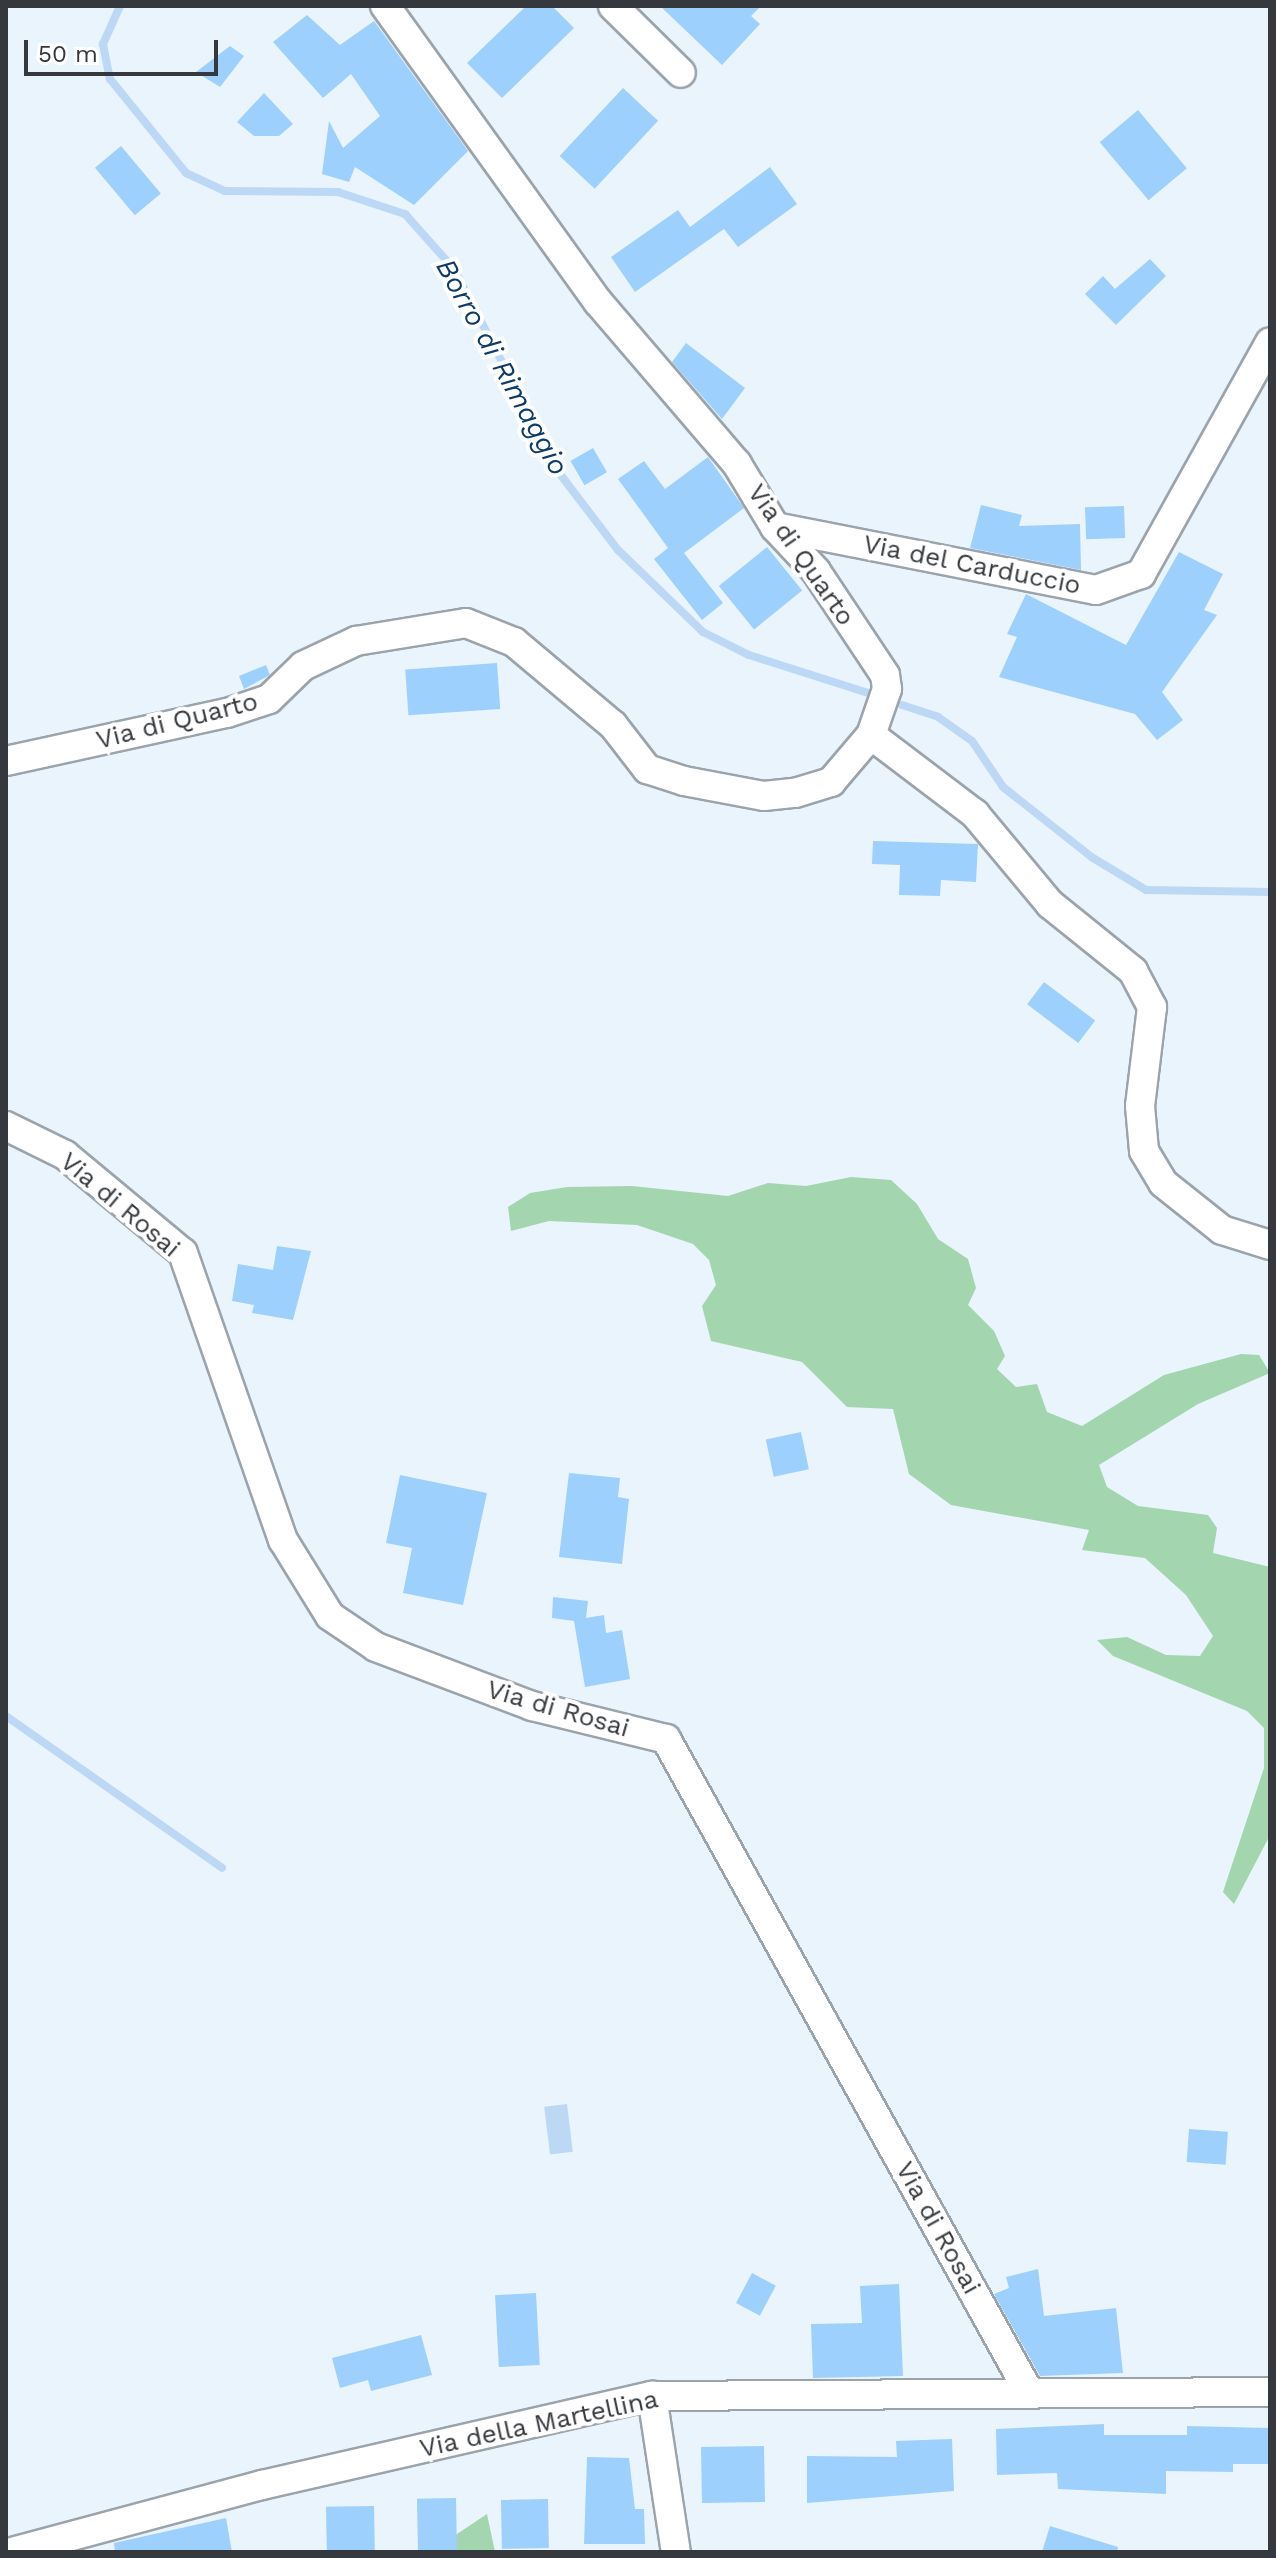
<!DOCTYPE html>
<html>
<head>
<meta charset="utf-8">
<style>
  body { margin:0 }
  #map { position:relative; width:1276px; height:2558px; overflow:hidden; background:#eaf4fc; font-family:"Work Sans",sans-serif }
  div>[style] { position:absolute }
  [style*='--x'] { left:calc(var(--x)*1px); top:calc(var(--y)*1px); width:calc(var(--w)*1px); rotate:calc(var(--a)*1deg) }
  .green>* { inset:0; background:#a3d5ae }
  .water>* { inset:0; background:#bdd8f5; transform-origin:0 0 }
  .stream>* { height:8px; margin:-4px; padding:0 4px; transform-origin:4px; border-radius:4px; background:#bdd8f5 }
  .building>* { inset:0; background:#9dd0fd; transform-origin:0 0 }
  .roads { filter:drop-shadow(2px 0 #9ba3ab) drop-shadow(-2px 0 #9ba3ab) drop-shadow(0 2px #9ba3ab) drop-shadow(0 -2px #9ba3ab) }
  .street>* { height:28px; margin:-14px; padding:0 14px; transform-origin:14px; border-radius:14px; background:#fff }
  span { translate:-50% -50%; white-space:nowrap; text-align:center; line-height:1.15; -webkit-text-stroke:8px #fff; paint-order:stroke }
  .street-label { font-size:26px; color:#35383c }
  .water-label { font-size:28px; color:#0d3c68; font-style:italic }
  .frame { position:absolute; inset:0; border:8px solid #35383c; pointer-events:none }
  .scale { position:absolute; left:24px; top:40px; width:194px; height:36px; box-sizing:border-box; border:4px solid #35383c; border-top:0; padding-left:10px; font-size:24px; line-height:28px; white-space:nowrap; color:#35383c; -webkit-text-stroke:6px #fff; paint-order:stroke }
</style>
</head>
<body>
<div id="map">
  <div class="green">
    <i style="clip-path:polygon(851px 1177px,891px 1180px,917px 1204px,938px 1239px,968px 1259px,976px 1288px,968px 1305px,994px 1331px,1005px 1356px,997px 1369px,1016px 1387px,1037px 1384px,1047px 1412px,1082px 1426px,1164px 1375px,1241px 1354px,1259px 1355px,1270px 1373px,1198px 1404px,1099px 1465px,1107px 1487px,1138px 1506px,1208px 1515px,1217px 1528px,1213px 1553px,1270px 1567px,1270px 1835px,1234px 1904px,1223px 1892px,1264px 1768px,1264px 1728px,1247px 1711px,1113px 1656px,1097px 1640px,1127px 1637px,1166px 1655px,1200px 1656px,1213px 1636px,1186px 1595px,1145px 1558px,1082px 1550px,1089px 1530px,951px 1505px,909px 1474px,893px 1409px,847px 1407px,802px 1362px,711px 1341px,702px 1306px,716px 1285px,709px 1260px,693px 1244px,637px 1225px,549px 1221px,511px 1231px,508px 1207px,530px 1193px,567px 1187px,632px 1186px,728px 1196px,768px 1183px,806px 1186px)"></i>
    <i style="clip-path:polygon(487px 2514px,495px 2552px,430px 2552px)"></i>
  </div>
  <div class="water">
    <i style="left:567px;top:2104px;width:48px;height:23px;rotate:83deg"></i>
  </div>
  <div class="stream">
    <i style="--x:120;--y:6;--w:42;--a:114.1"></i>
    <i style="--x:103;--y:44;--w:36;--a:79"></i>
    <i style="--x:110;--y:79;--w:121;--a:51"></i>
    <i style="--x:186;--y:173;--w:43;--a:24.8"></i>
    <i style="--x:225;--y:191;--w:113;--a:0.5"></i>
    <i style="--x:338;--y:192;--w:71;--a:18.2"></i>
    <i style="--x:405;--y:214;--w:74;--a:48.3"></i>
    <i style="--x:454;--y:269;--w:231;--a:62.7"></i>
    <i style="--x:560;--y:474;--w:96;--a:52.7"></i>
    <i style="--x:618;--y:550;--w:118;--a:44"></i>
    <i style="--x:703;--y:632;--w:51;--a:26.6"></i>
    <i style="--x:749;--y:655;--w:125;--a:17.7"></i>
    <i style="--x:902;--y:705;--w:38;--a:18"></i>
    <i style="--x:938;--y:717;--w:42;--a:35.2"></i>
    <i style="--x:972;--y:741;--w:55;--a:56"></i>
    <i style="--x:1003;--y:787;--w:115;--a:38.3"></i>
    <i style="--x:1093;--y:858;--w:62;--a:31.1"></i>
    <i style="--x:1146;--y:890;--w:124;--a:0.9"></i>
    <i style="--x:6;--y:1716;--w:264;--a:35.1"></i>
  </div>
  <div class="building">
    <i style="clip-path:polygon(526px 6px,552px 6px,574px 28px,502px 98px,467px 63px)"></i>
    <i style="clip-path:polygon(660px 6px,761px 6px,751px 16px,760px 24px,722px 65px)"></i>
    <i style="clip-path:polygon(307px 15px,340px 45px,374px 21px,468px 151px,414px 205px,355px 167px,349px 182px,322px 174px,329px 121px,343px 148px,380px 116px,351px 74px,323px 98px,273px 42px)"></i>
    <i style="clip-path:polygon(230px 46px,244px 56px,220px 87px,196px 72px)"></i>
    <i style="left:623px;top:88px;width:48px;height:93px;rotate:43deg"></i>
    <i style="clip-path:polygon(264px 93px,293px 124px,279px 136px,254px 136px,237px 122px)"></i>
    <i style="left:1138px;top:110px;width:76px;height:50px;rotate:50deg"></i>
    <i style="left:121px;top:146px;width:62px;height:34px;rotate:50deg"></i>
    <i style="clip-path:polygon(770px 167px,797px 204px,738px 247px,724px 229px,635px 292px,611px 257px,678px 210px,690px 227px)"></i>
    <i style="clip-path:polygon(1150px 259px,1166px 276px,1116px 325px,1085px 294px,1103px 276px,1115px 289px)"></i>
    <i style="clip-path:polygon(686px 343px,745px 388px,722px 419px,672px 362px)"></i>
    <i style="left:593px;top:448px;width:28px;height:26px;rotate:60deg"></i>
    <i style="clip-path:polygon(708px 457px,744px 508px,684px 553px,723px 603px,702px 620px,654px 559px,668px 548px,618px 479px,644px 461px,665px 489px)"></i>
    <i style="clip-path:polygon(981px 505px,1022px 515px,1019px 526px,1080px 524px,1081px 570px,970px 548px)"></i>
    <i style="left:1124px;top:506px;width:32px;height:39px;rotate:88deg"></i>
    <i style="left:767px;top:547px;width:56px;height:62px;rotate:51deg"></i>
    <i style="clip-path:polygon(1179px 552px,1223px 574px,1204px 610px,1217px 615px,1162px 692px,1183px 720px,1157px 740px,1135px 714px,999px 677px,1017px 637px,1007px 634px,1026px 594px,1126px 645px)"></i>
    <i style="left:497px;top:663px;width:46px;height:92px;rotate:86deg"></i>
    <i style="clip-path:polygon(266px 665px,270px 675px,244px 689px,239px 676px)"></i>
    <i style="clip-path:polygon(873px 841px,978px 844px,976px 882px,941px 880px,940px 896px,899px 895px,900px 865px,872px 864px)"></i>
    <i style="left:1044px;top:982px;width:64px;height:28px;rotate:37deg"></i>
    <i style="clip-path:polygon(277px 1246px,311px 1251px,293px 1320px,252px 1313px,254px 1305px,232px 1301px,238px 1264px,273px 1270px)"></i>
    <i style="left:801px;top:1432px;width:38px;height:36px;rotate:78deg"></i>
    <i style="clip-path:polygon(569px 1473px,620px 1478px,618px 1497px,629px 1499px,622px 1564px,559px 1557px)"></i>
    <i style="clip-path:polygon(400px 1475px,487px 1493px,463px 1605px,403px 1593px,412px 1548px,386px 1543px)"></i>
    <i style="clip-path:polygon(553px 1597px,588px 1601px,586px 1618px,604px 1615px,606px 1633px,622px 1630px,630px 1679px,585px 1687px,574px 1621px,552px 1618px)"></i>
    <i style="left:1189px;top:2129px;width:39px;height:33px;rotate:4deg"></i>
    <i style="clip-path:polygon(1038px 2269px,1044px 2316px,1116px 2308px,1123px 2373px,1040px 2376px,994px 2294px,1009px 2288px,1006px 2277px)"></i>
    <i style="left:752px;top:2273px;width:27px;height:34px;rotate:28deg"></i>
    <i style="clip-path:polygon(899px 2284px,903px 2376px,813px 2378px,811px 2324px,862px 2323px,860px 2286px)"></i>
    <i style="left:536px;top:2293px;width:72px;height:41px;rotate:87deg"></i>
    <i style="clip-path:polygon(421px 2335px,432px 2375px,371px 2391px,368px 2380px,340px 2388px,332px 2358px)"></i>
    <i style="clip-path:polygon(1104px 2424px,1104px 2435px,1187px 2435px,1187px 2426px,1270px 2428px,1270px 2464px,1233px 2464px,1233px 2472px,1166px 2471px,1166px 2494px,1058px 2489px,1057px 2473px,997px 2475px,996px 2429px)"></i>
    <i style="clip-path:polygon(952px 2439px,954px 2491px,807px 2503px,807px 2456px,897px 2457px,896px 2441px)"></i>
    <i style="left:764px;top:2446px;width:56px;height:63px;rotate:89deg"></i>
    <i style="clip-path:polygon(587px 2457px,629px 2458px,635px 2509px,644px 2509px,645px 2544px,584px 2544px)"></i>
    <i style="left:456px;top:2498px;width:54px;height:39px;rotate:89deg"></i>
    <i style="left:548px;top:2499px;width:49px;height:47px;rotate:89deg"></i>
    <i style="left:374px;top:2506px;width:46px;height:48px;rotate:89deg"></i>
    <i style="clip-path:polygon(226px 2518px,232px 2552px,115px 2552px,114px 2543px)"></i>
    <i style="clip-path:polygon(1050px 2526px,1118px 2547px,1117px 2552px,1042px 2552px)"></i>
  </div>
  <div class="roads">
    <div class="street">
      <i style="--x:613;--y:6;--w:95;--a:44.6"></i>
      <i style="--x:775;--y:527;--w:327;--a:11.1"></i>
      <i style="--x:1096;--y:590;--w:48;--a:-19.6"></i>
      <i style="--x:1141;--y:574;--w:265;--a:-60.9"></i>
      <i style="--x:871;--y:735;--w:131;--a:37.2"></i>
      <i style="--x:975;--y:814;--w:117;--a:50.2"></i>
      <i style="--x:1050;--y:904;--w:107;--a:38.9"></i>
      <i style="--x:1133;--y:971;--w:41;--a:62.2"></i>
      <i style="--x:1152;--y:1007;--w:100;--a:96.9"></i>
      <i style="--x:1140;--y:1106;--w:45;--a:84.9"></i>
      <i style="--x:1144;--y:1151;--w:37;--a:59"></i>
      <i style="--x:1163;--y:1183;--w:75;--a:38.5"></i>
      <i style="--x:1222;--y:1230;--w:50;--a:17.4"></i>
      <i style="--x:6;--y:761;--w:226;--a:-12.3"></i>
      <i style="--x:227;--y:713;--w:44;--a:-18.4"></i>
      <i style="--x:269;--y:699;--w:47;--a:-44.1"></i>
      <i style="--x:303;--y:666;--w:59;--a:-25.3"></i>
      <i style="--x:356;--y:641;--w:111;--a:-9.3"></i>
      <i style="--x:466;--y:623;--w:52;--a:21.6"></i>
      <i style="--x:514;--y:642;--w:129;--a:40"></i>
      <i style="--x:613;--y:725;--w:56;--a:52.3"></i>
      <i style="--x:647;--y:769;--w:39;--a:18"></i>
      <i style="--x:684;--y:781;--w:81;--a:10.6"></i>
      <i style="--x:764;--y:796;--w:31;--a:-6"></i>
      <i style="--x:795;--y:793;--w:38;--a:-17"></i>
      <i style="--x:831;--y:782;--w:62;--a:-49.6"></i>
      <i style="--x:871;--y:735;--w:49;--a:-70.8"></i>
      <i style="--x:887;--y:689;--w:14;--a:-98"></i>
      <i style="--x:885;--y:675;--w:125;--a:-123.6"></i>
      <i style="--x:816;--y:571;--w:60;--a:-133"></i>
      <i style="--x:775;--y:527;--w:74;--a:-121.1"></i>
      <i style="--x:737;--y:464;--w:213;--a:-130.6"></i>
      <i style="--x:598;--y:302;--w:365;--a:-125.7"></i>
      <i style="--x:6;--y:1126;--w:66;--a:26.2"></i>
      <i style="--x:65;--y:1155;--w:153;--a:39.7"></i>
      <i style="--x:183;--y:1253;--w:304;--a:70.8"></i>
      <i style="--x:283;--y:1540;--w:89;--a:58.3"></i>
      <i style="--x:330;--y:1616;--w:55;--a:34"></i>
      <i style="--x:376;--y:1647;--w:167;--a:20.7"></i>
      <i style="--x:532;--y:1706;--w:138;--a:13.8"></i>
      <i style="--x:666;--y:1739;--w:747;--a:60.93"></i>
      <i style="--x:652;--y:2396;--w:158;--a:81.3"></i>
      <i style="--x:12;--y:2552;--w:259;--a:-15"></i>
      <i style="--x:262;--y:2485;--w:400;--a:-12.9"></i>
      <i style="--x:652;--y:2396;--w:618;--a:-0.37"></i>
    </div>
  </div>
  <div class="street-label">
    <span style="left:801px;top:555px;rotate:55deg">Via di Quarto</span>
    <span style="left:972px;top:565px;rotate:11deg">Via del Carduccio</span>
    <span style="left:177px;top:721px;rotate:-14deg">Via di Quarto</span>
    <span style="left:120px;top:1205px;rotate:40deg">Via di Rosai</span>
    <span style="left:558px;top:1709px;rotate:16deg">Via di Rosai</span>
    <span style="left:938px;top:2228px;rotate:61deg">Via di Rosai</span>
    <span style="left:539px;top:2424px;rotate:-12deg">Via della Martellina</span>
  </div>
  <div class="water-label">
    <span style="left:502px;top:367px;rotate:61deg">Borro di Rimaggio</span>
  </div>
  <div class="frame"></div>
  <div class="scale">50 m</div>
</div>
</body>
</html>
